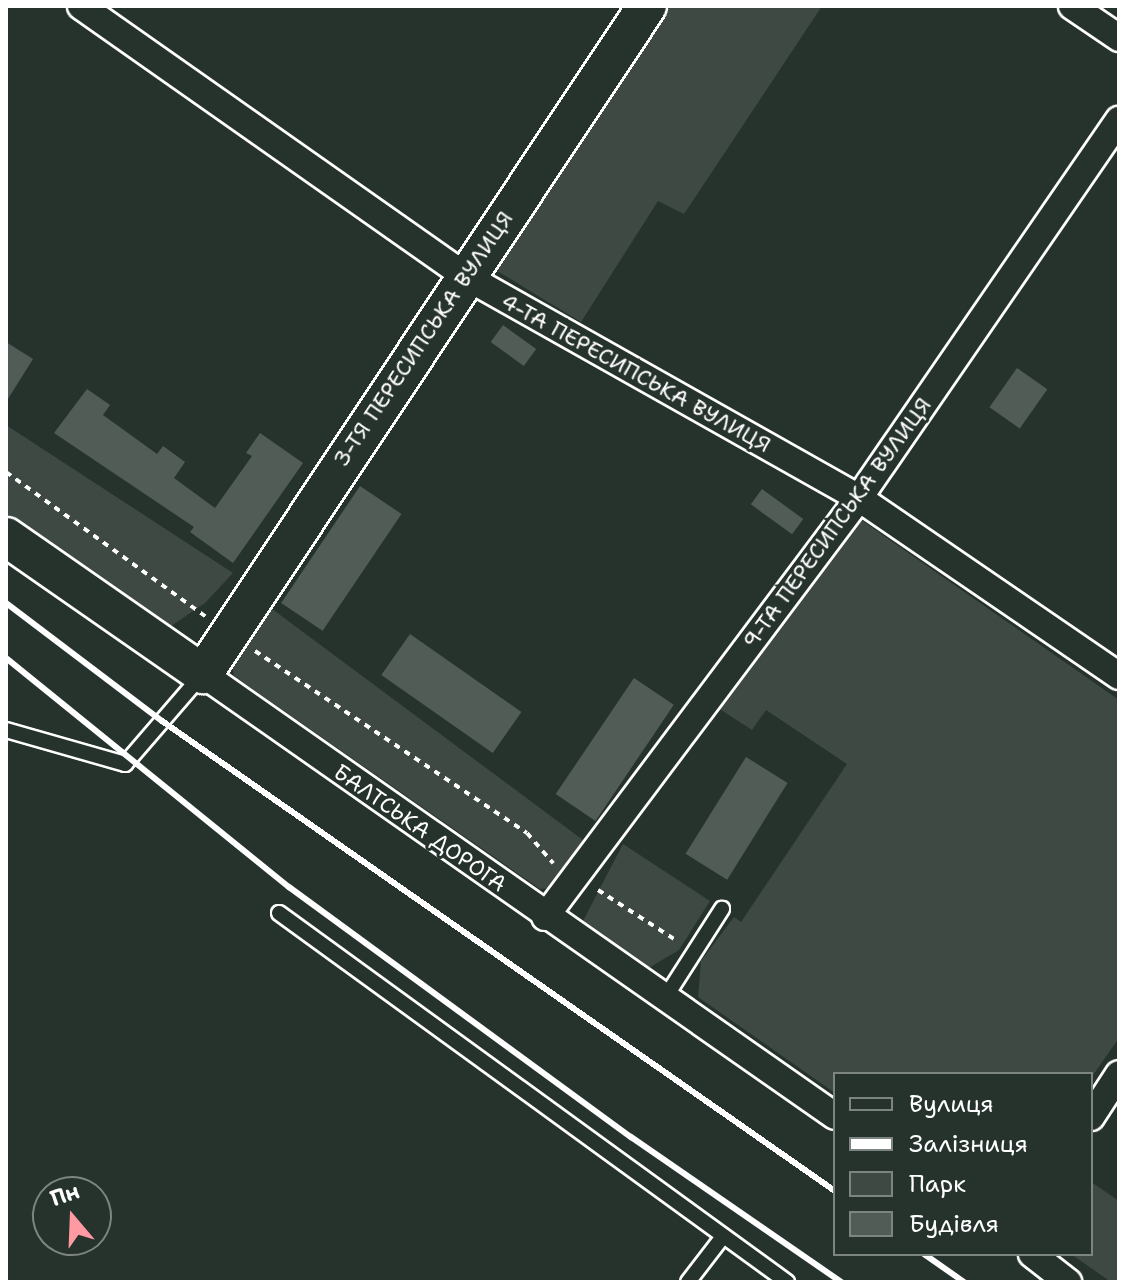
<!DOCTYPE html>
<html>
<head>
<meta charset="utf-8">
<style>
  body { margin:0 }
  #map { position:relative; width:1125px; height:1288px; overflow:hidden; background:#26332d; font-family:"Shantell Sans",sans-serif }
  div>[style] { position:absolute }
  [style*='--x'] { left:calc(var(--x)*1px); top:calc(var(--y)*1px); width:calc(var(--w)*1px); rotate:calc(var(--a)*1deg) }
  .green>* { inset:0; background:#3e4944 }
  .building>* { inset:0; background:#515c57; transform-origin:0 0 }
  .path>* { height:4px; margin-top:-2px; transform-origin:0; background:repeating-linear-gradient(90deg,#fff 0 6px,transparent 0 12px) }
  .roads { filter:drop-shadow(2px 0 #fff) drop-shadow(-2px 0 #fff) drop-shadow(0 2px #fff) drop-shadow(0 -2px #fff) }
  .lane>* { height:14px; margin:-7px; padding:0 7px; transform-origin:7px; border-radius:7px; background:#26332d }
  .street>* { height:26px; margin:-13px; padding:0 13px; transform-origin:13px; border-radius:13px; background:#26332d }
  .secondary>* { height:38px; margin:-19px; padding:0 19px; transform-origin:19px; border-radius:19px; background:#26332d }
  .rail>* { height:6px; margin:-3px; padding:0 3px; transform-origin:3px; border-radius:3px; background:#fff }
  span { translate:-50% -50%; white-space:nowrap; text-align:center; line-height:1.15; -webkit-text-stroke:6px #26332d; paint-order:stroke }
  .street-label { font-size:22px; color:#fff }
  .frame { position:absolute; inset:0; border:8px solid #fff; pointer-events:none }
  .legend { position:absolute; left:833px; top:1072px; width:260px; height:184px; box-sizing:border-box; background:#26332d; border:2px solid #7d8581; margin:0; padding:10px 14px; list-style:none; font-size:24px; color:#fff }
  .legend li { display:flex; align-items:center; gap:16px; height:40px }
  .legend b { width:40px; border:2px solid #7d8581 }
  .north { position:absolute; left:32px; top:1176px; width:80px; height:80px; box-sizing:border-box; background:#26332d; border:2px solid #7d8581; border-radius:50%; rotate:341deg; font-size:22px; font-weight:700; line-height:32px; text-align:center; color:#fff }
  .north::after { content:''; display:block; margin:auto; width:28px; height:36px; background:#ff9aa2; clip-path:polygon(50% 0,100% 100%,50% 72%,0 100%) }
</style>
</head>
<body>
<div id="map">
  <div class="green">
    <i style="clip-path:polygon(663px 6px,822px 6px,684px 214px,658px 201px,581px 322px,489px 266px)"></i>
    <i style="clip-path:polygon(6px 425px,233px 573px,205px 603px,171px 626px,6px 516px)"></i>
    <i style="clip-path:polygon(857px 517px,1119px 700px,1119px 1038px,1091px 1078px,1091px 1074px,835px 1074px,835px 1093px,698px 997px,701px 961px,734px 917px,741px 922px,847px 764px,766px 710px,752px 730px,715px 706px)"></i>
    <i style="clip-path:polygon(264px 603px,595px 849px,567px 887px,540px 889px,234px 676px,230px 653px)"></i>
    <i style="clip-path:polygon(623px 844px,710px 901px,679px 950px,647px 969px,583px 921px)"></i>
    <i style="clip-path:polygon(1091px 1182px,1119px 1201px,1119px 1282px,1111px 1282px,1071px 1254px,1091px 1254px)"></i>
  </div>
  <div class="building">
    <i style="left:503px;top:325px;width:41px;height:21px;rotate:36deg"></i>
    <i style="clip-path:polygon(6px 342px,33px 359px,6px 402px)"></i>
    <i style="left:1017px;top:368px;width:37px;height:48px;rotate:35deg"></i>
    <i style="clip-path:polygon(87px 389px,110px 405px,103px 415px,157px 454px,163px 446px,185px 462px,174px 478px,215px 508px,252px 456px,246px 453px,260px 433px,303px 463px,233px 563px,190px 532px,194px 527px,54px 433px)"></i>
    <i style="left:360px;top:486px;width:50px;height:141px;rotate:34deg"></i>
    <i style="left:762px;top:489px;width:51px;height:19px;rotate:36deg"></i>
    <i style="left:410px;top:634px;width:136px;height:50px;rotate:35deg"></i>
    <i style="left:634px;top:678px;width:48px;height:140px;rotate:34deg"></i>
    <i style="left:746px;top:757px;width:49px;height:114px;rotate:32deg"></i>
  </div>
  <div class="path">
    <i style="--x:6;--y:472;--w:246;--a:35.9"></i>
    <i style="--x:255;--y:651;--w:327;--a:33.8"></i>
    <i style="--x:527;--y:833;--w:40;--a:49"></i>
    <i style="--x:598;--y:890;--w:94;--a:32.8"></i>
  </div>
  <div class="roads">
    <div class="lane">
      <i style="--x:6;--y:730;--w:124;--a:15.9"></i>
      <i style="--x:125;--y:764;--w:116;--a:-49.2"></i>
      <i style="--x:279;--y:913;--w:628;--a:35.99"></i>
      <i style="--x:665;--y:998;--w:106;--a:-57.4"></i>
      <i style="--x:688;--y:1282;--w:54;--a:-52.5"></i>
    </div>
    <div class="street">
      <i style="--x:81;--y:6;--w:469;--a:35.1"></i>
      <i style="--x:465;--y:276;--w:452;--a:29.4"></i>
      <i style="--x:859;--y:498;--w:315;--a:34.4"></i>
      <i style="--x:1072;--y:6;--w:57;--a:34.2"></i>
      <i style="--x:203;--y:674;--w:771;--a:34.97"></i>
      <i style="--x:545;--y:917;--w:524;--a:-53.15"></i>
      <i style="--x:859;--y:498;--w:459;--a:-55.5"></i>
      <i style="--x:1091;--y:1117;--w:51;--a:-56.9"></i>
      <i style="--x:1032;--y:1254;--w:46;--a:37.9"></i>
    </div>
    <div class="secondary">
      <i style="--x:6;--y:537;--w:240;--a:34.8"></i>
      <i style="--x:203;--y:674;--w:802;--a:-56.39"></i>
    </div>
  </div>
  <div class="rail">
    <i style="--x:6;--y:603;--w:196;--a:37.1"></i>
    <i style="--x:162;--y:721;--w:821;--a:34.93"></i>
    <i style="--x:6;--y:658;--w:364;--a:39"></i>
    <i style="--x:289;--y:887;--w:424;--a:36.2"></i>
    <i style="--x:631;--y:1137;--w:255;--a:34.6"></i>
    <i style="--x:924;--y:1254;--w:49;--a:35"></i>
  </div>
  <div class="street-label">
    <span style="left:423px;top:339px;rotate:-56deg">3-ТЯ ПЕРЕСИПСЬКА ВУЛИЦЯ</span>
    <span style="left:636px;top:373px;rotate:29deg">4-ТА ПЕРЕСИПСЬКА ВУЛИЦЯ</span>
    <span style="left:837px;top:523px;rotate:-54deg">9-ТА ПЕРЕСИПСЬКА ВУЛИЦЯ</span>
    <span style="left:420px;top:828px;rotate:35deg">БАЛТСЬКА ДОРОГА</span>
  </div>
  <div class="frame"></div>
  <ul class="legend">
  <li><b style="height:10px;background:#26332d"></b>Вулиця</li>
  <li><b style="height:10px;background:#fff"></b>Залізниця</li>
  <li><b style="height:22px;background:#3e4944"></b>Парк</li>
  <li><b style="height:22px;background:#515c57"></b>Будівля</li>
  </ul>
  <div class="north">Пн</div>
</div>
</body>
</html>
